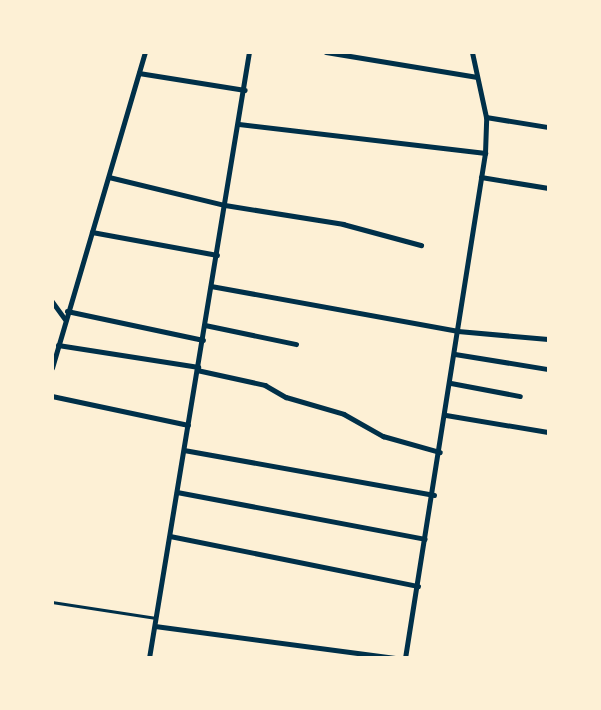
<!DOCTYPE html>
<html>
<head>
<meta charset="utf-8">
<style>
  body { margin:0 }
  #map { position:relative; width:601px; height:710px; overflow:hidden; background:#fdf0d5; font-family:Figtree,sans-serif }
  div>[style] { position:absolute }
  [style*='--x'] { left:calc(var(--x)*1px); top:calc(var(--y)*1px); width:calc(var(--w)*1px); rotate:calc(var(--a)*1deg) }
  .service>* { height:2.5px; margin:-1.25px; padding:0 1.25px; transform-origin:1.25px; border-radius:1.25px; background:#003049 }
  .minor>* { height:4.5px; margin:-2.25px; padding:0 2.25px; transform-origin:2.25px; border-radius:2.25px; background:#003049 }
  .tertiary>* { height:5px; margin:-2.5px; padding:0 2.5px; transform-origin:2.5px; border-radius:2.5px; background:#003049 }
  span { translate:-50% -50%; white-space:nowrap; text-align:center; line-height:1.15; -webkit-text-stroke:5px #fdf0d5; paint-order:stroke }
  .frame { position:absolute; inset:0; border:54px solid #fdf0d5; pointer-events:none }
</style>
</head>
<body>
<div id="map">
  <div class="service">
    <i style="--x:52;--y:602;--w:105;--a:8.7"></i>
  </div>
  <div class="minor">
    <i style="--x:326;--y:52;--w:153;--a:9.4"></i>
    <i style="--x:139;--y:73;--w:107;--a:9.1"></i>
    <i style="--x:486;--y:117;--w:63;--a:9.2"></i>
    <i style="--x:239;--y:124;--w:248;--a:6.7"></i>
    <i style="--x:109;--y:177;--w:119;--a:13.6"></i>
    <i style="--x:225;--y:205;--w:120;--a:9.1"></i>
    <i style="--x:343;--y:224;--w:81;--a:15.1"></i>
    <i style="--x:481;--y:177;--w:68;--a:9.3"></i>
    <i style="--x:92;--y:232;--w:127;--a:10.4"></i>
    <i style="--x:211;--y:286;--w:251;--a:10.3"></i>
    <i style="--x:458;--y:331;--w:90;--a:5.1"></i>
    <i style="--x:52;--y:301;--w:22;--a:54"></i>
    <i style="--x:67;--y:311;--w:139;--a:12"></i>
    <i style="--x:205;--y:325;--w:93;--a:11.8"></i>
    <i style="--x:58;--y:345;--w:142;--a:8.9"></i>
    <i style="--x:455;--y:354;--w:94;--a:9.2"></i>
    <i style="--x:52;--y:368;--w:329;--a:-73.6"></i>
    <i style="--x:197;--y:370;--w:70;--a:12.4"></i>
    <i style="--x:265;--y:385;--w:24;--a:30"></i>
    <i style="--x:286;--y:397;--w:60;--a:16.3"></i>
    <i style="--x:344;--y:414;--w:45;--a:29.4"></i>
    <i style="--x:383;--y:436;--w:59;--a:15.7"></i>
    <i style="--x:451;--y:383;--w:70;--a:10.7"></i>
    <i style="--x:52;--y:396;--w:139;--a:12"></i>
    <i style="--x:446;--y:415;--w:103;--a:9.5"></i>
    <i style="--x:184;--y:450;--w:254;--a:10.2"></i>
    <i style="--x:177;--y:492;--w:252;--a:10.7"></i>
    <i style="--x:170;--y:536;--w:253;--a:11.4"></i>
    <i style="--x:155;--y:626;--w:242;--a:7.6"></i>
    <i style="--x:149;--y:658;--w:614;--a:-80.63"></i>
  </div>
  <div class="tertiary">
    <i style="--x:405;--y:658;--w:511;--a:-81"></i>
    <i style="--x:485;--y:153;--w:36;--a:-88"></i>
    <i style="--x:486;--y:117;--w:66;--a:-102.2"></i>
  </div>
  <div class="frame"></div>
</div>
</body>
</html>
